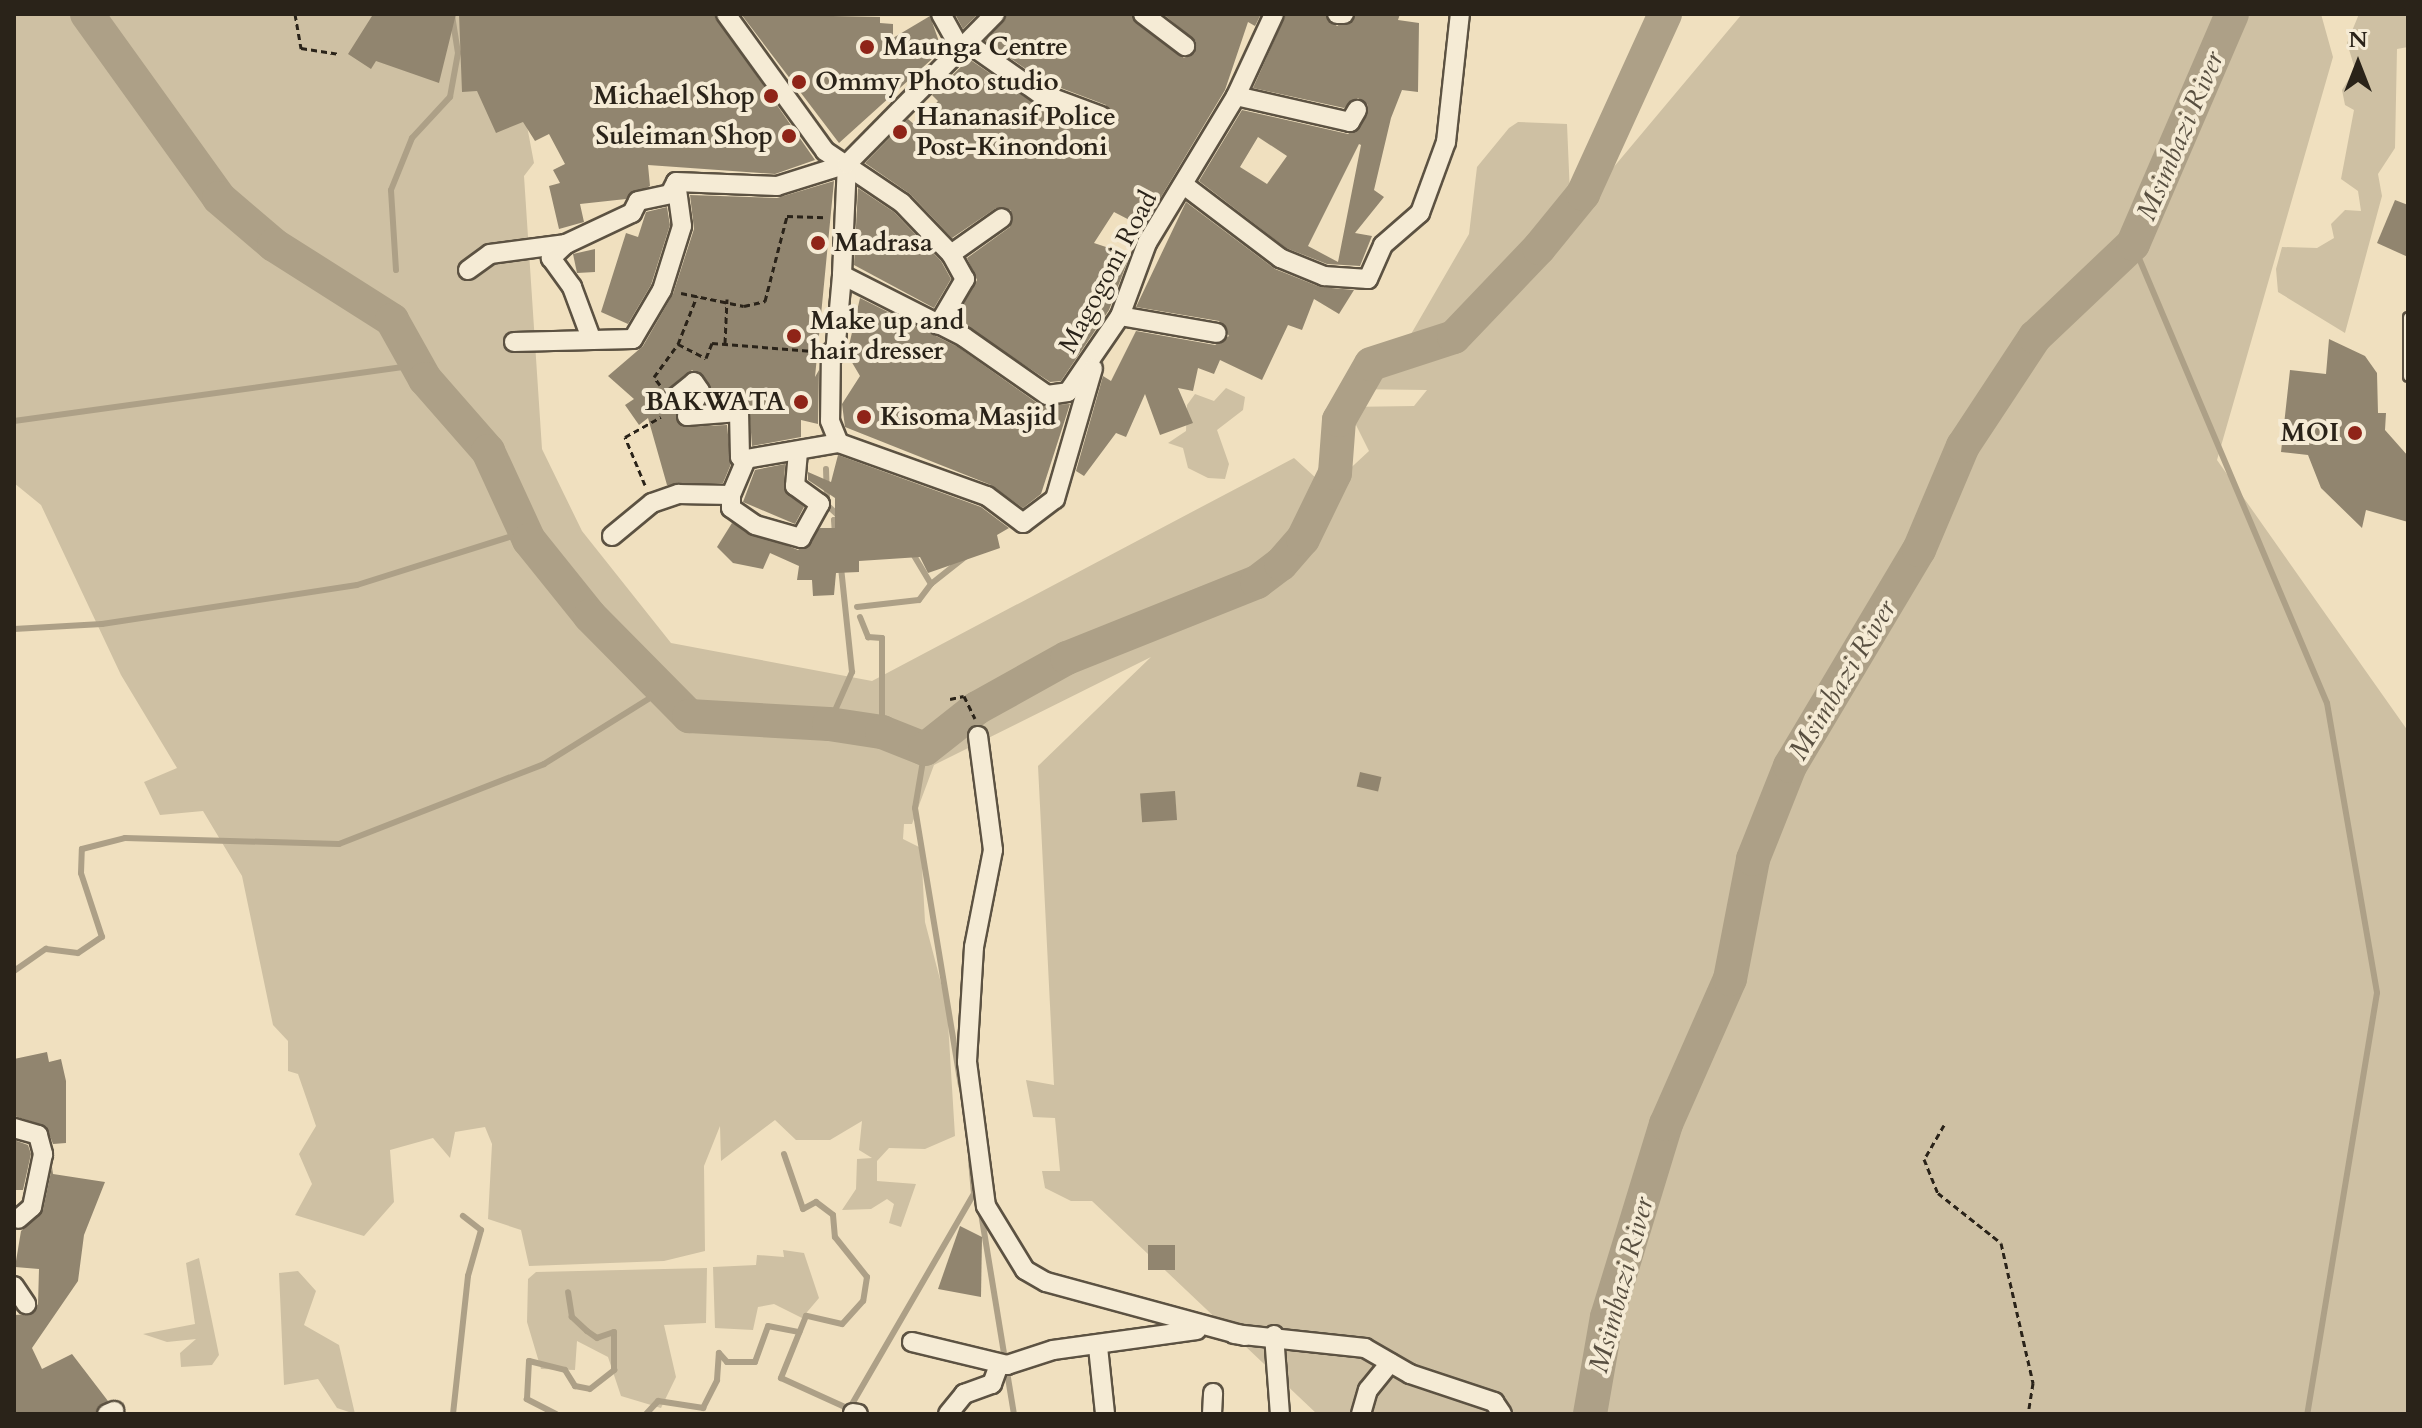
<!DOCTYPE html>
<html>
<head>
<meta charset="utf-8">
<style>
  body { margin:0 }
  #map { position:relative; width:2422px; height:1428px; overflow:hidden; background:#f0e0bf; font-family:Cardo,serif }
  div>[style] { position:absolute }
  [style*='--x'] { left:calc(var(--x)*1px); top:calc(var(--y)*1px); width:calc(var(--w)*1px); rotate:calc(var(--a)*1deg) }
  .green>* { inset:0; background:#cec0a3 }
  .stream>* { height:6px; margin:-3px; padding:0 3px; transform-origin:3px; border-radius:3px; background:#ada087 }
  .river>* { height:34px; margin:-17px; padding:0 17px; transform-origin:17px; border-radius:17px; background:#ada087 }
  .building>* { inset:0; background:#91856f; transform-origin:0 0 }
  .path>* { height:3px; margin-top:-1.5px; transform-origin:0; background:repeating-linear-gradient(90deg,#2a2319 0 6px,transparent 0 10px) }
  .roads { filter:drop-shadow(2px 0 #5c5242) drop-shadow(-2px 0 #5c5242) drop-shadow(0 2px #5c5242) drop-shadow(0 -2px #5c5242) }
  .service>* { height:9px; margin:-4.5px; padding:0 4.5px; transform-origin:4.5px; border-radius:4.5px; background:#f5ebd5 }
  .minor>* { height:18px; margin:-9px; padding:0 9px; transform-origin:9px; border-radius:9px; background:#f5ebd5 }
  .dots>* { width:22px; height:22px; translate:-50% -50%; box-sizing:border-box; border:4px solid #f5ebd5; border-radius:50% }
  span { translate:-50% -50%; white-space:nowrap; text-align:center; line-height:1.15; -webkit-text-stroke:8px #f5ebd5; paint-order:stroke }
  .poi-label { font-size:26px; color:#2a2319; font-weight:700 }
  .left { translate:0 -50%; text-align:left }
  .right { translate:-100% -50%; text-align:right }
  .street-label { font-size:26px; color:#2a2319 }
  .water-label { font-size:28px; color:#584f40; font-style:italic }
  .frame { position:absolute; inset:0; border:16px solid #2a2319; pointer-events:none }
  .north { position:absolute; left:2318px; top:24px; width:80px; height:80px; -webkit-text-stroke:6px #f5ebd5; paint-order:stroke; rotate:0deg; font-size:22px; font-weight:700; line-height:32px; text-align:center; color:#2a2319 }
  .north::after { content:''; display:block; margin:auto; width:28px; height:36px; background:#2a2319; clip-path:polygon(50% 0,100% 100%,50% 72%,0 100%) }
</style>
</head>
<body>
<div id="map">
  <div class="green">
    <i style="clip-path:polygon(14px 14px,491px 14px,524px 110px,534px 163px,524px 176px,542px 449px,582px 531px,671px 643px,872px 681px,1294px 458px,1328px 489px,1369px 451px,1347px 407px,1414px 406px,1427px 390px,1347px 389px,1407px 341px,1469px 234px,1477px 167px,1509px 128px,1518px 122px,1567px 124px,1571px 218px,1742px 14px,2321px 14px,2333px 57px,2217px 460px,2408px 731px,2408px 1414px,1317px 1414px,1092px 1201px,1071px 1201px,1045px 1188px,1042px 1171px,1060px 1171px,1055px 1118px,1033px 1117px,1026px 1080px,1054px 1085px,1038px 766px,1151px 657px,934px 765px,912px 824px,904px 824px,903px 839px,921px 848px,925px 922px,947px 1006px,955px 1136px,925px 1149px,889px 1148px,877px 1161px,877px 1181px,916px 1184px,901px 1227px,889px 1223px,894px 1204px,887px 1199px,871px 1209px,842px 1210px,856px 1189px,857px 1159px,872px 1158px,859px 1150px,862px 1121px,830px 1140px,796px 1140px,775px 1120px,721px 1161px,720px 1126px,704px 1166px,705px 1251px,664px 1261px,529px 1266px,521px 1230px,488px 1219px,492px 1144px,485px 1127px,455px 1132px,450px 1158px,433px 1138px,390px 1150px,394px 1202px,364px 1236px,295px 1215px,312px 1184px,299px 1154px,316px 1126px,298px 1074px,288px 1071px,288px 1041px,273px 1025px,242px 876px,203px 811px,160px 815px,144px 782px,177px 768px,121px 675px,41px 505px,14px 483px)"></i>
    <i style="clip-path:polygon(2359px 14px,2408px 14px,2408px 47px,2397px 49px,2395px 148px,2378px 174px,2382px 196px,2345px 333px,2278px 292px,2276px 269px,2282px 247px,2317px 248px,2334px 238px,2331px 224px,2345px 210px,2361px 211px,2358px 191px,2341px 179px,2354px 110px,2345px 105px,2342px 90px,2355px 69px,2347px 43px)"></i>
    <i style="clip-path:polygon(1226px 388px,1245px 397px,1243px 410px,1217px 430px,1229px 464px,1225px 479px,1208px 478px,1188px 468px,1183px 448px,1168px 443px,1186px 431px,1187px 405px,1195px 394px,1214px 401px)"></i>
    <i style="clip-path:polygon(783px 1250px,804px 1253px,819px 1298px,802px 1318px,774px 1304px,758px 1307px,753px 1330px,715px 1328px,713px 1267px,756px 1265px,757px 1255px,784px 1257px)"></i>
    <i style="clip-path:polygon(199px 1258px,219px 1355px,212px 1365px,181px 1367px,180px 1353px,196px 1339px,167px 1342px,143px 1334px,195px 1324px,186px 1263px)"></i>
    <i style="clip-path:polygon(707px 1268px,706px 1323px,664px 1325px,676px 1377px,661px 1408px,621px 1396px,608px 1357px,577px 1341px,575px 1370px,541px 1369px,527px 1322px,528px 1279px,536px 1272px)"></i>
    <i style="clip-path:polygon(298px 1271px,316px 1291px,304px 1325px,339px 1345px,355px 1414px,337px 1408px,318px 1379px,284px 1385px,279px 1273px)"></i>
  </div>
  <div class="stream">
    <i style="--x:2133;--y:244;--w:498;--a:67.1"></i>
    <i style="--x:2327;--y:703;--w:294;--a:80.2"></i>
    <i style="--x:2377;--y:993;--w:427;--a:99.4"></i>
    <i style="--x:396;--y:270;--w:80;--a:-93.6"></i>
    <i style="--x:391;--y:190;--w:56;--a:-68"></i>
    <i style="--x:412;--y:138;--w:56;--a:-47.2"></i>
    <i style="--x:450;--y:97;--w:45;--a:-79.7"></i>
    <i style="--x:458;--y:53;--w:39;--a:-99"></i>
    <i style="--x:14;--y:421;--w:407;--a:-7.9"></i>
    <i style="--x:826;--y:469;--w:36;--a:88"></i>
    <i style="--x:827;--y:505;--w:21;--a:43"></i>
    <i style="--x:842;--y:519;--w:8;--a:173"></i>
    <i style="--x:834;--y:520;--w:16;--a:86"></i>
    <i style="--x:931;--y:584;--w:50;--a:-38.5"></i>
    <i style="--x:857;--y:607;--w:62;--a:-6.4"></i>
    <i style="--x:919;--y:600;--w:20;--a:-53"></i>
    <i style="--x:931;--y:584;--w:39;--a:-121"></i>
    <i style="--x:860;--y:617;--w:22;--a:68"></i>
    <i style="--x:868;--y:637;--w:14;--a:4"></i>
    <i style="--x:882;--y:638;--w:94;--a:90"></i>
    <i style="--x:14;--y:629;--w:88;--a:-3.3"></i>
    <i style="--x:102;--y:624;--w:258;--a:-8.7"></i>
    <i style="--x:357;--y:585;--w:176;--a:-17.5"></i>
    <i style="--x:829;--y:724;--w:57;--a:-66.1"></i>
    <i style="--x:852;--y:672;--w:106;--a:-96"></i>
    <i style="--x:925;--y:749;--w:60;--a:99.6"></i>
    <i style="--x:915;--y:808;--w:282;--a:80.6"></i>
    <i style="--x:14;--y:971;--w:39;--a:-35"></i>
    <i style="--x:46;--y:949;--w:32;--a:7"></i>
    <i style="--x:78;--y:953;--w:29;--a:-34"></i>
    <i style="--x:102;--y:937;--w:67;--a:-108.2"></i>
    <i style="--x:81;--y:873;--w:24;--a:-88"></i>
    <i style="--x:82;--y:849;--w:44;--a:-14.3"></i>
    <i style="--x:125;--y:838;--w:214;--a:1.6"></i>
    <i style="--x:339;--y:844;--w:220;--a:-21.3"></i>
    <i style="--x:544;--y:764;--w:140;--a:-31.9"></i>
    <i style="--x:784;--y:1154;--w:58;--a:70.9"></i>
    <i style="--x:803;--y:1209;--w:15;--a:-28"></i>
    <i style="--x:816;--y:1202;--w:21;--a:37"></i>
    <i style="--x:833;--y:1215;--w:22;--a:85"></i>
    <i style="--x:835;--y:1237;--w:51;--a:51.3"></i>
    <i style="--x:867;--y:1277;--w:24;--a:99"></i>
    <i style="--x:863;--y:1301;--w:31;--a:132"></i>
    <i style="--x:842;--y:1324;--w:37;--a:-167"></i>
    <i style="--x:806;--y:1316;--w:67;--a:112"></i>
    <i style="--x:781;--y:1378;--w:75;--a:24.5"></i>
    <i style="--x:981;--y:1213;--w:204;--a:80.7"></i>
    <i style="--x:848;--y:1411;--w:251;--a:-59.9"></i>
    <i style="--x:974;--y:1194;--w:33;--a:-95"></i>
    <i style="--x:453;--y:1414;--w:139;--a:-83.8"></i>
    <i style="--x:468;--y:1276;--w:48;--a:-74.2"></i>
    <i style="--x:481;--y:1230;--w:23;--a:-142"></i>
    <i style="--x:556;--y:1414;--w:33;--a:-153"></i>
    <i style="--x:527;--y:1399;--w:38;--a:-87"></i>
    <i style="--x:529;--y:1361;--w:37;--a:14"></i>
    <i style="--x:565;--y:1370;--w:19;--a:58"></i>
    <i style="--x:575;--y:1386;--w:15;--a:11"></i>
    <i style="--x:590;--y:1389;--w:31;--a:-38"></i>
    <i style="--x:614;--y:1370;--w:38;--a:-90"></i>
    <i style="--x:614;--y:1332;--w:18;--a:161"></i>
    <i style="--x:597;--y:1338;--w:12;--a:-145"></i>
    <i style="--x:587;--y:1331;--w:21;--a:-137"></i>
    <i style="--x:572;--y:1317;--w:25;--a:-99"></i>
    <i style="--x:646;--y:1414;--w:18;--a:-47"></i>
    <i style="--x:658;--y:1401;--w:46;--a:8.8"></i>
    <i style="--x:703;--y:1408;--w:31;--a:-63"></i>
    <i style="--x:717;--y:1380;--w:27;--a:-86"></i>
    <i style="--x:719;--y:1353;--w:12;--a:48"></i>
    <i style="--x:727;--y:1362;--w:28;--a:0"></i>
    <i style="--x:755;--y:1362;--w:38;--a:-70"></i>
    <i style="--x:768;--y:1326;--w:32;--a:11"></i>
  </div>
  <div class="river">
    <i style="--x:87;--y:14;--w:226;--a:54.3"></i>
    <i style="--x:219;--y:198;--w:72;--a:40.5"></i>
    <i style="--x:274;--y:245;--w:140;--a:32.4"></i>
    <i style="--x:392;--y:320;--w:68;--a:60.8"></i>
    <i style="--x:425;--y:379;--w:96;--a:48.8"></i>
    <i style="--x:488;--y:451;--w:98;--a:65.3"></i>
    <i style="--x:529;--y:540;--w:97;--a:51.2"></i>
    <i style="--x:590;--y:616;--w:141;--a:45.3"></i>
    <i style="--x:689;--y:716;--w:140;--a:3.3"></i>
    <i style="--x:829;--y:724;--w:54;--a:8.6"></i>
    <i style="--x:882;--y:732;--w:46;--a:21.6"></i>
    <i style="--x:925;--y:749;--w:66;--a:-38.3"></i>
    <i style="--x:977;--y:708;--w:103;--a:-29.1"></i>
    <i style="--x:1067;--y:658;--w:205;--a:-21.8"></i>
    <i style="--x:1257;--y:582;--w:30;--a:-37"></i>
    <i style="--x:1281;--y:564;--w:33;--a:-49"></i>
    <i style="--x:1303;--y:539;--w:73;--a:-64.1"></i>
    <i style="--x:1335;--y:473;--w:53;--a:-85.7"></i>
    <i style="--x:1339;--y:420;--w:64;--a:-60.3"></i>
    <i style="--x:1371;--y:364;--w:87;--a:-18"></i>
    <i style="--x:1454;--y:337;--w:123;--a:-46.3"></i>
    <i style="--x:1539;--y:248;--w:70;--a:-50.8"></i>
    <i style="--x:1583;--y:194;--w:198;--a:-65.5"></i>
    <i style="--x:1590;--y:1414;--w:98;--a:-80.1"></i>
    <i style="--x:1607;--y:1317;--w:202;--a:-73"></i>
    <i style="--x:1666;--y:1124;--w:158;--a:-66.2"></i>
    <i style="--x:1730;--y:979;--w:122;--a:-79.1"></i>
    <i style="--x:1753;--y:859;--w:100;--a:-68.3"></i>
    <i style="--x:1790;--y:766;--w:252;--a:-59.2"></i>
    <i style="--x:1919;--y:550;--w:113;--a:-67.1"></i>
    <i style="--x:1963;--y:446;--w:131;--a:-56.6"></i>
    <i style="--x:2035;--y:337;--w:135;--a:-43.5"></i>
    <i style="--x:2133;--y:244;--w:250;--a:-66.7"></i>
  </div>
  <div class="building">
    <i style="clip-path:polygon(456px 14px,439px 83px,376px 61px,371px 69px,348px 54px,372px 16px)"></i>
    <i style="clip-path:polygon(459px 14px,714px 14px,815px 160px,775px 174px,648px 165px,650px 186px,626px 199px,580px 204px,584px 222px,559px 229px,549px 186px,560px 183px,553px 170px,565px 164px,549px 134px,535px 141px,523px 122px,496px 133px,477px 91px,462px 92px)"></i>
    <i style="clip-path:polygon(741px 14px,880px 17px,880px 23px,893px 24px,893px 38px,930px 16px,942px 50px,839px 143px)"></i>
    <i style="clip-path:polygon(955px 14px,978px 14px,963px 29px)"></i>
    <i style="clip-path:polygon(1007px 14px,1131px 14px,1184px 58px,1195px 53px,1196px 41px,1163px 14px,1261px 14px,1255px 26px,1248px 22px,1225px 90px,1143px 227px,1114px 212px,1094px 243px,1130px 255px,1109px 310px,1061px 381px,1050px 382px,955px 319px,977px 280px,967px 258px,1010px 227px,1011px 210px,996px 208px,952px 238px,910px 194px,865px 163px,908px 119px,916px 126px,938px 101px,932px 95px,969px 59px,1035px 104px,1097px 127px,1109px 125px,1106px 105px,1045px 82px,985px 41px)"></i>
    <i style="clip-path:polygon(evenodd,1286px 14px,1325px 14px,1337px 26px,1356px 14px,1400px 14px,1398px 20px,1419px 23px,1418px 92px,1402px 90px,1391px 118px,1374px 190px,1384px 197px,1355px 233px,1372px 236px,1360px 266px,1327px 264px,1286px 248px,1199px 181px,1242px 110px,1348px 134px,1367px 116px,1368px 105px,1358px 98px,1344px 108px,1253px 88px,1286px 14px,1258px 137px,1287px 156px,1267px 184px,1240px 167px,1258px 137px,1286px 14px,1359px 144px,1361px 145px,1338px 262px,1308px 246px,1359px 144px)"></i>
    <i style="clip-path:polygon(834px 181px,815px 377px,819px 370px,818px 424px,801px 420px,801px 437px,752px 446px,749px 405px,708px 402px,710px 385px,692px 370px,660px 403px,676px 411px,682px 427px,727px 425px,731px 464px,723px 483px,667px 485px,648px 418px,639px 425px,625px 405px,634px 399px,608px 376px,643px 346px,673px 294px,694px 229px,690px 195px,777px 198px)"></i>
    <i style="clip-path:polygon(858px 188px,894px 212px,941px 261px,951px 279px,934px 308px,854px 265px)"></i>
    <i style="clip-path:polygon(2395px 200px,2408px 205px,2408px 257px,2377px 243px)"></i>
    <i style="clip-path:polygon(1186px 202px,1275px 269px,1320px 287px,1354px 290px,1339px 314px,1314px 299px,1302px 330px,1288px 325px,1262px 380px,1220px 360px,1214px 374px,1198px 368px,1193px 391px,1178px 388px,1193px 423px,1160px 435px,1145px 394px,1126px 437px,1116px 433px,1084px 476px,1076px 471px,1103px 376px,1111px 381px,1136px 331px,1215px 345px,1229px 336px,1219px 321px,1136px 307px)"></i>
    <i style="clip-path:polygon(667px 207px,670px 225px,651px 285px,628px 324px,601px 312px,626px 233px,638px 237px,646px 212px)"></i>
    <i style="clip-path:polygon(595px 249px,595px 272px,577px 273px,573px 254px)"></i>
    <i style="clip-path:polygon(860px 298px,958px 347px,1040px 405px,1070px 404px,1041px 494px,1023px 508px,991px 485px,845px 427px,842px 404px,860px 376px,847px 354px)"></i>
    <i style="clip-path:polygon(2329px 339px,2365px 356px,2377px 373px,2378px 413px,2386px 413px,2385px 430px,2408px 456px,2408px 522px,2366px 510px,2362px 528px,2321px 488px,2308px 455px,2281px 452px,2290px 370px,2326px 374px)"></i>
    <i style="clip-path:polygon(838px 455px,981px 507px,1009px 528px,997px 535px,1000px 548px,928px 573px,920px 557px,859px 561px,859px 572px,836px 573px,834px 595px,813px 596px,812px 580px,797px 580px,799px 566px,770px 553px,763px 569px,733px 563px,717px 547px,732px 523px,798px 550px,820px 528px,835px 528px,835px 498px,808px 480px,808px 472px,831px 482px)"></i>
    <i style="clip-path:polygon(785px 464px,784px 490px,804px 507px,795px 524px,743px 502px,755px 470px)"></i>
    <i style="left:1360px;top:772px;width:22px;height:15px;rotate:13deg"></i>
    <i style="left:1175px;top:791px;width:29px;height:35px;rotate:86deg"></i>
    <i style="clip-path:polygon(47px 1052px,49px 1062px,61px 1059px,66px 1081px,66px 1143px,53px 1144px,46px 1126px,14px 1116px,14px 1059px)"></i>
    <i style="clip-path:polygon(14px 1140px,28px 1145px,31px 1154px,23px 1190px,14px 1190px)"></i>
    <i style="clip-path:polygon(52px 1167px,53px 1174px,105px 1182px,84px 1235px,78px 1281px,32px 1348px,42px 1369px,72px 1354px,108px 1401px,95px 1414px,14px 1414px,14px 1315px,32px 1314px,38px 1304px,39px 1269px,15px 1267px,21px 1231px,43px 1210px)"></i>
    <i style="clip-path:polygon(960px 1226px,982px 1237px,981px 1297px,938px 1289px)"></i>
    <i style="left:1148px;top:1245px;width:27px;height:25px"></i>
  </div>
  <div class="path">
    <i style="--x:295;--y:14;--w:35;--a:80"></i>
    <i style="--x:301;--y:48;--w:39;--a:9"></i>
    <i style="--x:681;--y:293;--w:64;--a:11.7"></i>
    <i style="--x:744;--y:306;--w:22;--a:-13"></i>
    <i style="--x:765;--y:301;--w:88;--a:-75.5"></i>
    <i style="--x:787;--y:216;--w:38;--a:2"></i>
    <i style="--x:725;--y:343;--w:44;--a:-87.4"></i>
    <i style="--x:678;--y:344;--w:52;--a:-68.4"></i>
    <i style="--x:660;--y:385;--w:10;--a:-127"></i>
    <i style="--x:654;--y:377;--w:41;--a:-54"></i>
    <i style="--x:678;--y:344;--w:31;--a:27"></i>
    <i style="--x:706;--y:358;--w:16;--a:-68"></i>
    <i style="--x:712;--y:343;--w:101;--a:4.5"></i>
    <i style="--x:645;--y:485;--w:52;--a:-112.6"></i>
    <i style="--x:625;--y:437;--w:41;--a:-29.1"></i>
    <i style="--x:950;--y:699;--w:14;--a:-12"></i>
    <i style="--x:964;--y:696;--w:25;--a:64"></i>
    <i style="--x:1944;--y:1125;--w:39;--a:120"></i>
    <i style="--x:1924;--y:1159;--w:37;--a:68"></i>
    <i style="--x:1938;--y:1193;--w:80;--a:38.4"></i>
    <i style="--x:2001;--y:1243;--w:144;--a:77.1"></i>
    <i style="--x:2033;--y:1383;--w:31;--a:99"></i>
  </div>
  <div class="roads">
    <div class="service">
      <i style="--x:2408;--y:317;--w:59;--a:90"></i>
    </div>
    <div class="minor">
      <i style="--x:726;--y:14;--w:169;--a:54.1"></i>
      <i style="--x:825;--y:151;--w:93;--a:34"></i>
      <i style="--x:902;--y:203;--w:71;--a:46.1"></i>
      <i style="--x:951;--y:254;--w:29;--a:61"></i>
      <i style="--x:965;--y:279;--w:53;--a:120.4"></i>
      <i style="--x:941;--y:14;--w:41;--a:60.9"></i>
      <i style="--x:1143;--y:14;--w:53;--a:37.3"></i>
      <i style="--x:1337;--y:14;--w:7;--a:0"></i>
      <i style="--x:969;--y:44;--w:85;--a:35"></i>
      <i style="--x:1039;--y:93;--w:66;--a:20.4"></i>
      <i style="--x:1236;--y:96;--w:117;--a:12.8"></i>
      <i style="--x:1350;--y:122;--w:14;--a:-60"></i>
      <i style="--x:847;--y:164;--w:111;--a:92.6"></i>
      <i style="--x:842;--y:275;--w:137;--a:26.9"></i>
      <i style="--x:964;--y:337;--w:101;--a:34.9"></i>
      <i style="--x:1047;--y:395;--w:21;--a:-8"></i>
      <i style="--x:1068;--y:392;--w:92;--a:-55.6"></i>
      <i style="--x:1120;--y:316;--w:78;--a:-69.7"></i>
      <i style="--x:1147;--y:243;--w:172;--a:-58.8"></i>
      <i style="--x:1236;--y:96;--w:90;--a:-65.1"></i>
      <i style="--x:1184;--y:185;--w:121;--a:37.2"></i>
      <i style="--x:1280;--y:258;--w:48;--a:22.2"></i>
      <i style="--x:1324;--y:276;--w:44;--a:3.9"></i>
      <i style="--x:1368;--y:279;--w:37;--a:-66"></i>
      <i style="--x:1383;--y:245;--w:49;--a:-40.9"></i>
      <i style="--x:1420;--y:213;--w:76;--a:-69.9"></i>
      <i style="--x:1446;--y:142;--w:129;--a:-83.8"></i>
      <i style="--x:566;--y:244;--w:21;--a:137"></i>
      <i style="--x:551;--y:258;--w:36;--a:54"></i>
      <i style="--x:572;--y:287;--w:54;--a:69.6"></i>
      <i style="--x:951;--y:254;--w:62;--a:-35.2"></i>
      <i style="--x:468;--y:270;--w:27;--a:-36"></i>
      <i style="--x:490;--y:254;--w:77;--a:-7.5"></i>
      <i style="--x:566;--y:244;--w:73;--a:-25.2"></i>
      <i style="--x:632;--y:213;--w:13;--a:-63"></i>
      <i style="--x:638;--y:201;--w:33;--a:-12"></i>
      <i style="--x:670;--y:194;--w:13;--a:-63"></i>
      <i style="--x:676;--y:182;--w:101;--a:2.3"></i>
      <i style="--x:777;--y:186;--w:73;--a:-17.4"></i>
      <i style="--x:847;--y:164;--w:211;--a:-45.4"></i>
      <i style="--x:1120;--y:316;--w:98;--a:9.9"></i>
      <i style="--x:514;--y:342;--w:119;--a:-1.4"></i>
      <i style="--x:633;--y:339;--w:57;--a:-59.4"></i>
      <i style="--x:662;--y:290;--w:67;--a:-72.6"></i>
      <i style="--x:682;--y:226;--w:44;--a:-97.8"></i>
      <i style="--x:831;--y:352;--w:69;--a:90.8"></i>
      <i style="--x:830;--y:421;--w:24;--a:68"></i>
      <i style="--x:839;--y:443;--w:157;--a:19.7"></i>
      <i style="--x:987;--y:496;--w:45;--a:36.9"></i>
      <i style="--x:1023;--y:523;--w:40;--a:-37"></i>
      <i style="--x:1055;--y:499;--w:136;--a:-73.8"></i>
      <i style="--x:835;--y:354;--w:79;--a:-84.9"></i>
      <i style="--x:672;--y:400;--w:28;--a:-39"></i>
      <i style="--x:694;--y:382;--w:11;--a:56"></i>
      <i style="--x:700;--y:391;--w:28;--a:117"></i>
      <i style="--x:687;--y:416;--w:52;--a:-4.4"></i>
      <i style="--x:739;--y:412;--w:45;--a:88.7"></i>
      <i style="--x:740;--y:457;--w:6;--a:18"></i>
      <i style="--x:731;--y:495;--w:13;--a:90"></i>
      <i style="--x:731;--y:508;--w:29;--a:35"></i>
      <i style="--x:755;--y:525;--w:48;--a:15.8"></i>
      <i style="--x:801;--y:538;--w:39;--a:-61"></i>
      <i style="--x:820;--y:504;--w:31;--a:-144"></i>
      <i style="--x:795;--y:486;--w:34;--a:-85"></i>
      <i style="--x:612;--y:536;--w:52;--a:-39.5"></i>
      <i style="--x:652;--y:503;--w:28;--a:-19"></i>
      <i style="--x:678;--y:494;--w:53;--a:1.1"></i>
      <i style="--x:731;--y:495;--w:39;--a:-67"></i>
      <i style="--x:746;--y:459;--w:94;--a:-9.8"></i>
      <i style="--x:978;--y:736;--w:115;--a:82.5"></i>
      <i style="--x:993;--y:850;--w:99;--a:101.1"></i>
      <i style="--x:974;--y:947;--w:115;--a:93.5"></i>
      <i style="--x:967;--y:1062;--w:145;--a:82.5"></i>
      <i style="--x:986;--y:1206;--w:75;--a:58.6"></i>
      <i style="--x:1025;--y:1270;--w:24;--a:30"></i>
      <i style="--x:1046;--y:1282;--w:206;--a:15.2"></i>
      <i style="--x:14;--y:1128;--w:25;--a:16"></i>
      <i style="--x:38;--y:1135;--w:20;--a:75"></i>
      <i style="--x:43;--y:1154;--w:54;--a:101.7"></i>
      <i style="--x:32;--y:1207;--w:18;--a:139"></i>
      <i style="--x:14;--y:1286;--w:22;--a:56"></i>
      <i style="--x:1234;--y:1334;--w:132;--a:6.1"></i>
      <i style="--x:1365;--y:1348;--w:52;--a:30"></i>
      <i style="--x:1410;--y:1374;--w:89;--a:18.4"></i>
      <i style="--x:1494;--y:1402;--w:14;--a:56"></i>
      <i style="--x:1274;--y:1335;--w:79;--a:85.7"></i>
      <i style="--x:912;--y:1342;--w:98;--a:13.6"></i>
      <i style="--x:1007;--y:1365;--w:48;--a:-18.1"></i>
      <i style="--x:1053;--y:1350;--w:145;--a:-7.9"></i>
      <i style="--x:1098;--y:1347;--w:67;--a:84"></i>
      <i style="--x:853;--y:1413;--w:5;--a:11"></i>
      <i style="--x:107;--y:1414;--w:8;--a:-23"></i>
      <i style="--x:948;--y:1414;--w:26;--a:-51"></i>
      <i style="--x:964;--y:1394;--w:30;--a:-20"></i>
      <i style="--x:992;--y:1384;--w:20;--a:-70"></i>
      <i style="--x:1212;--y:1414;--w:21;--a:-87"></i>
      <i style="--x:1361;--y:1414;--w:25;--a:-74"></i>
      <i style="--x:1368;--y:1390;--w:35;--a:-51"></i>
    </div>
  </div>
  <div class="dots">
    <i style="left:867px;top:47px;background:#8f2418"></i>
    <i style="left:799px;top:82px;background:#8f2418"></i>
    <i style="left:771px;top:96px;background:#8f2418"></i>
    <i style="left:900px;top:132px;background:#8f2418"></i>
    <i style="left:789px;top:136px;background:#8f2418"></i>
    <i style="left:818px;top:243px;background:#8f2418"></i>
    <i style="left:794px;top:336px;background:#8f2418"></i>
    <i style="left:801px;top:402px;background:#8f2418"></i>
    <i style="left:864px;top:417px;background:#8f2418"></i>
    <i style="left:2355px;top:433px;background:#8f2418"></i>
  </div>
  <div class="poi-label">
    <span class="left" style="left:883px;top:47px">Maunga Centre</span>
    <span class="left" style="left:815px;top:82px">Ommy Photo studio</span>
    <span class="right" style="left:755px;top:96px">Michael Shop</span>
    <span class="left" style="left:916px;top:132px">Hananasif Police<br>Post-Kinondoni</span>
    <span class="right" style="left:773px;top:136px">Suleiman Shop</span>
    <span class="left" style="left:834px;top:243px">Madrasa</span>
    <span class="left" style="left:810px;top:336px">Make up and<br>hair dresser</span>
    <span class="right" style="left:785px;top:402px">BAKWATA</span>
    <span class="left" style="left:880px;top:417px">Kisoma Masjid</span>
    <span class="right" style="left:2339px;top:433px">MOI</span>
  </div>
  <div class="street-label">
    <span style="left:1108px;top:272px;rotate:-62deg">Magogoni Road</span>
  </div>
  <div class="water-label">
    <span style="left:2180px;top:136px;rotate:-67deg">Msimbazi River</span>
    <span style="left:1842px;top:680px;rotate:-59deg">Msimbazi River</span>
    <span style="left:1621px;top:1285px;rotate:-75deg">Msimbazi River</span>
  </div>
  <div class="frame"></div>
  <div class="north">N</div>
</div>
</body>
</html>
